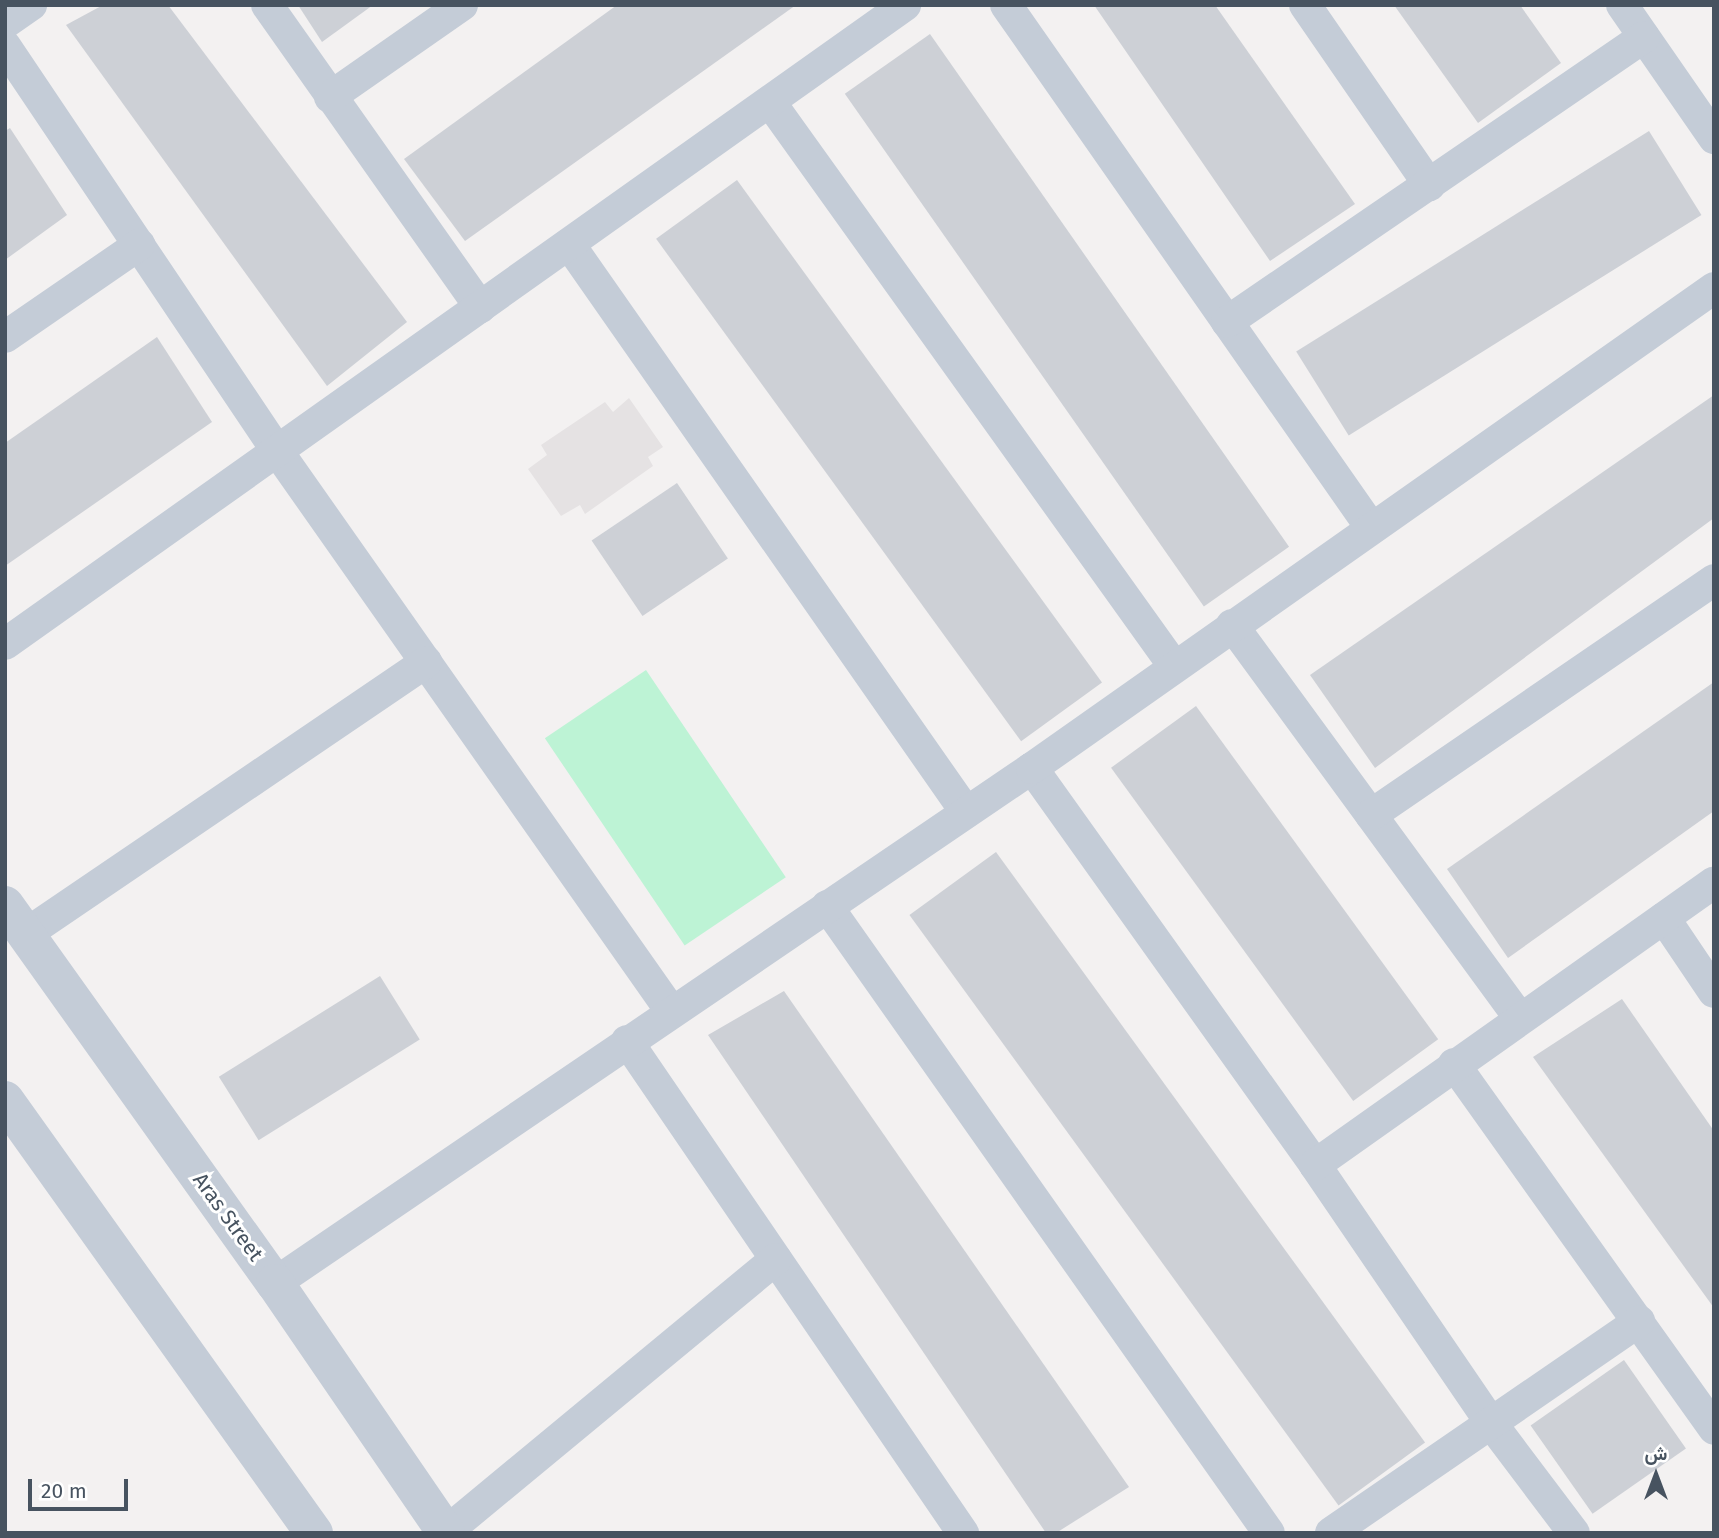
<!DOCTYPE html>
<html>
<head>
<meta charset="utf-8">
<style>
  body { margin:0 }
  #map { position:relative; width:1719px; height:1538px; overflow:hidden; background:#f3f1f1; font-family:"Fira Sans",Vazirmatn,sans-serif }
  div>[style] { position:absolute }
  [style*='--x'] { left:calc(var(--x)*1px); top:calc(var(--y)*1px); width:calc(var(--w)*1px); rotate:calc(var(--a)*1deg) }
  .education>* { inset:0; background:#e5e2e3 }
  .green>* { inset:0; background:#bdf3d5; transform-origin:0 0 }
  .building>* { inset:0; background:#cdd0d6; transform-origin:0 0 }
  .minor>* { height:32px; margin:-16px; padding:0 16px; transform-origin:16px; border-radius:16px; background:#c4ccd7 }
  .tertiary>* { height:38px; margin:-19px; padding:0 19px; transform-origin:19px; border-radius:19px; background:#c4ccd7 }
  span { translate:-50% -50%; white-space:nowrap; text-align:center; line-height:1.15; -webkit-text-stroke:6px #fff; paint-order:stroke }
  .street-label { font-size:21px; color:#475360 }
  .frame { position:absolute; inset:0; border:7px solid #475360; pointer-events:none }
  .north { position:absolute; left:1621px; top:1440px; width:70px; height:70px; -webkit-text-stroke:5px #fff; paint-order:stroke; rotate:0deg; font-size:19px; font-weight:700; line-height:28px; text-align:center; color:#475360 }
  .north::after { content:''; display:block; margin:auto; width:24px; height:32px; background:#475360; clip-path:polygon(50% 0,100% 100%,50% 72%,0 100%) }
  .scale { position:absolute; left:28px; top:1479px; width:100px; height:32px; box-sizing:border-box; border:4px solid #475360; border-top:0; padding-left:9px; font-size:21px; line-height:24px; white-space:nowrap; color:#475360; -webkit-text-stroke:5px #fff; paint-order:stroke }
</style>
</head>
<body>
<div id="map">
  <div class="education">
    <i style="clip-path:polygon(629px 398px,663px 447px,648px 457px,653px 466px,585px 514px,580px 505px,561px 516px,528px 469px,547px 455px,541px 445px,605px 402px,613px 412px)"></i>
  </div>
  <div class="green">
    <i style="left:646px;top:670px;width:250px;height:122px;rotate:56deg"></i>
  </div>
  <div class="building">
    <i style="clip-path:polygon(103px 5px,168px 5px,407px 322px,327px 386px,66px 25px)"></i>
    <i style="clip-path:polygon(298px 5px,373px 5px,322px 42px)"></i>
    <i style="clip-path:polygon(617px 5px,796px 5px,465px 241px,404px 159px)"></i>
    <i style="clip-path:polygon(1094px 5px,1215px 5px,1355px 204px,1270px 261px)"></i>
    <i style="clip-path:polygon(1394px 5px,1520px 5px,1561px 63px,1478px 123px)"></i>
    <i style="left:930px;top:34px;width:626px;height:104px;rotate:55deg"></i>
    <i style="clip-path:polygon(10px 128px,67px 215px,5px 260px,5px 131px)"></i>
    <i style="left:1649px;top:131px;width:99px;height:416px;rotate:58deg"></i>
    <i style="left:737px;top:180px;width:621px;height:100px;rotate:54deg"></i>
    <i style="clip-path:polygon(157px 337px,212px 422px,5px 566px,5px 443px)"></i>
    <i style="clip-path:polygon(1714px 395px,1714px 518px,1375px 768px,1310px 675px)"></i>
    <i style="left:677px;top:483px;width:91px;height:103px;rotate:56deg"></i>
    <i style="clip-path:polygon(1714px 682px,1714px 811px,1508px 958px,1447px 869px)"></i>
    <i style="left:1196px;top:706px;width:412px;height:105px;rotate:54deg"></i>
    <i style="left:996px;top:852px;width:730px;height:107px;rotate:54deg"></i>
    <i style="left:380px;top:976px;width:75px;height:190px;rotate:58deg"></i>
    <i style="clip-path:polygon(784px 991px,1129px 1487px,1056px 1533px,1046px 1533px,708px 1035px)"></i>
    <i style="clip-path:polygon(1622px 999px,1714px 1131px,1714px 1308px,1533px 1057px)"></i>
    <i style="left:1624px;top:1360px;width:108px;height:114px;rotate:55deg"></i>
  </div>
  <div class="minor">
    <i style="--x:267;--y:5;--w:370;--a:54.8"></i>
    <i style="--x:1006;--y:5;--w:636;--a:55.06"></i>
    <i style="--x:1305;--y:5;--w:219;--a:55.4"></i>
    <i style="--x:1622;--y:5;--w:162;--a:55.3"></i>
    <i style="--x:5;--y:23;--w:32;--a:-35"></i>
    <i style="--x:5;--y:46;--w:489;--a:56.1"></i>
    <i style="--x:278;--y:452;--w:683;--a:54.89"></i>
    <i style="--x:330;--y:97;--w:161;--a:-34.9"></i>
    <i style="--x:770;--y:102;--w:694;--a:54.39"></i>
    <i style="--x:569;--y:244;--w:693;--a:55.05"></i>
    <i style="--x:1227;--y:322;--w:505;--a:-34.35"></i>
    <i style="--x:5;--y:337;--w:163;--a:-34.5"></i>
    <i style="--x:1232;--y:625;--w:487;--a:53.8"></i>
    <i style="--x:5;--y:644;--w:1104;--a:-35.37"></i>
    <i style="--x:1032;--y:768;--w:488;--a:54.5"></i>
    <i style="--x:1315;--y:1165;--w:312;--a:55.7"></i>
    <i style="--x:1491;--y:1423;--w:138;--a:53"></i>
    <i style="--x:1371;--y:815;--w:416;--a:-34.4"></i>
    <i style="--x:827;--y:906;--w:767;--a:54.82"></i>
    <i style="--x:1664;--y:918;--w:89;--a:56"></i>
    <i style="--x:26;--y:934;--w:484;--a:-34.2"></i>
    <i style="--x:627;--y:1041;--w:596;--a:55.67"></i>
    <i style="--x:1454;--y:1064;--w:448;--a:54.5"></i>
    <i style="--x:1315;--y:1165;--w:489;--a:-35.3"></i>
    <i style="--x:275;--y:1283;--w:916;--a:-34.23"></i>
    <i style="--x:1032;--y:768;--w:834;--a:-35.14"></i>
    <i style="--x:446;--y:1532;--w:428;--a:-39.6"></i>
    <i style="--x:1331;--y:1533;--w:374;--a:-34.5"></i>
  </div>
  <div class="tertiary">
    <i style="--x:5;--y:905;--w:465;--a:54.5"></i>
    <i style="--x:275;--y:1283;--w:303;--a:55.6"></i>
    <i style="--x:5;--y:1100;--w:532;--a:54.49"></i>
  </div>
  <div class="street-label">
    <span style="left:228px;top:1217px;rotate:54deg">Aras Street</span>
  </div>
  <div class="frame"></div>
  <div class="north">ش</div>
  <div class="scale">20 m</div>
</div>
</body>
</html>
